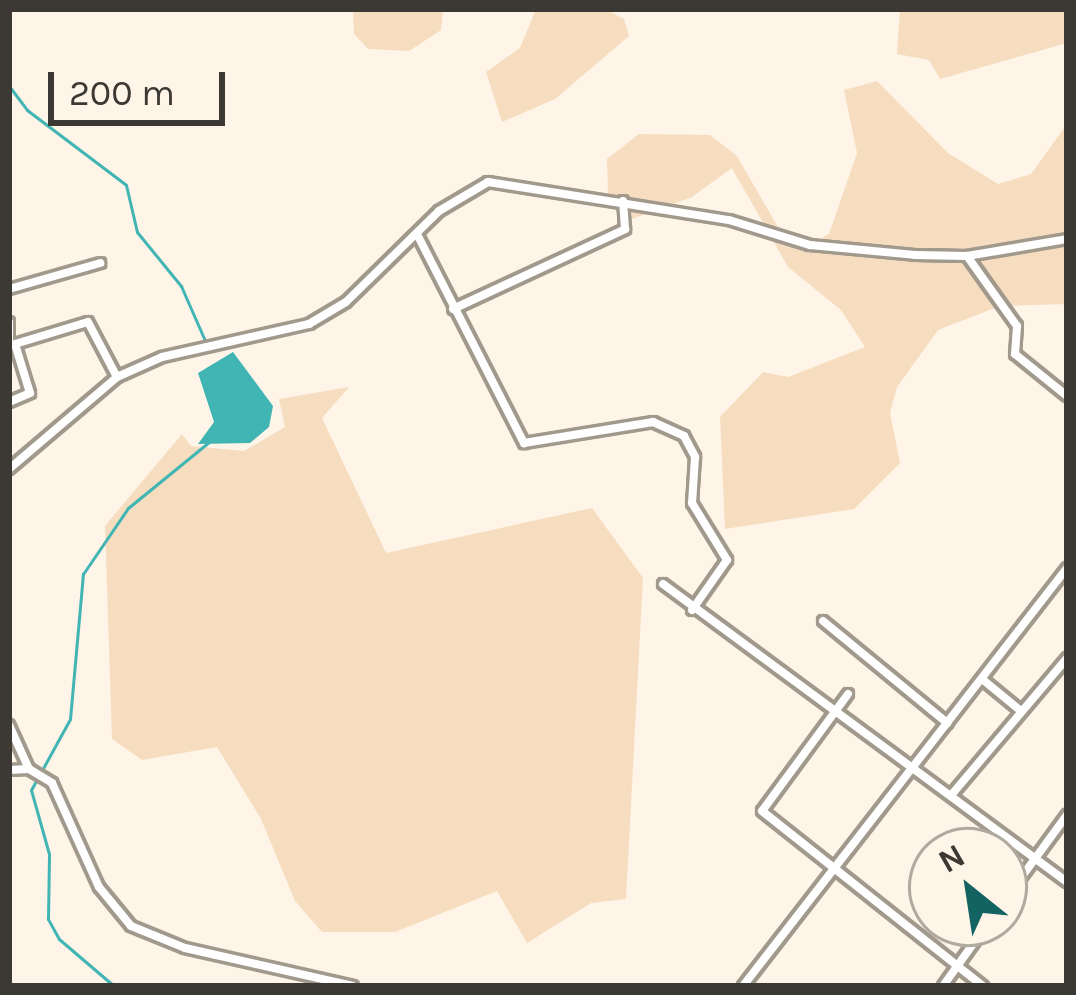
<!DOCTYPE html>
<html>
<head>
<meta charset="utf-8">
<style>
  body { margin:0 }
  #map { position:relative; width:1076px; height:995px; overflow:hidden; background:#fef4e7; font-family:Karla,sans-serif }
  div>[style] { position:absolute }
  [style*='--x'] { left:calc(var(--x)*1px); top:calc(var(--y)*1px); width:calc(var(--w)*1px); rotate:calc(var(--a)*1deg) }
  .green>* { inset:0; background:#f7ddc0 }
  .water>* { inset:0; background:#41b5b4 }
  .stream>* { height:3px; margin:-1.5px; padding:0 1.5px; transform-origin:1.5px; border-radius:1.5px; background:#41b5b4 }
  .roads { filter:drop-shadow(3px 0 #a2998d) drop-shadow(-3px 0 #a2998d) drop-shadow(0 3px #a2998d) drop-shadow(0 -3px #a2998d) }
  .minor>* { height:8px; margin:-4px; padding:0 4px; transform-origin:4px; border-radius:4px; background:#fff }
  span { translate:-50% -50%; white-space:nowrap; text-align:center; line-height:1.15; -webkit-text-stroke:9px #fef4e7; paint-order:stroke }
  .frame { position:absolute; inset:0; border:12px solid #3c3833; pointer-events:none }
  .north { position:absolute; left:908px; top:827px; width:120px; height:120px; box-sizing:border-box; background:#fef4e7; border:3px solid #b0a99f; border-radius:50%; rotate:330deg; font-size:33px; font-weight:700; line-height:48px; text-align:center; color:#3c3833 }
  .north::after { content:''; display:block; margin:auto; width:42px; height:54px; background:#136362; clip-path:polygon(50% 0,100% 100%,50% 72%,0 100%) }
  .scale { position:absolute; left:48px; top:72px; width:177px; height:54px; box-sizing:border-box; border:6px solid #3c3833; border-top:0; padding-left:15px; font-size:36px; line-height:42px; white-space:nowrap; color:#3c3833; -webkit-text-stroke:9px #fef4e7; paint-order:stroke }
</style>
</head>
<body>
<div id="map">
  <div class="green">
    <i style="clip-path:polygon(353px 9px,443px 9px,441px 30px,409px 51px,368px 49px,354px 34px)"></i>
    <i style="clip-path:polygon(536px 9px,605px 9px,624px 19px,629px 36px,555px 99px,502px 122px,486px 72px,520px 48px)"></i>
    <i style="clip-path:polygon(900px 9px,1067px 9px,1067px 43px,940px 79px,929px 60px,897px 54px)"></i>
    <i style="clip-path:polygon(877px 81px,948px 153px,998px 184px,1031px 174px,1067px 124px,1067px 304px,1000px 306px,938px 330px,897px 387px,890px 413px,900px 463px,854px 509px,725px 529px,720px 417px,763px 372px,788px 377px,865px 347px,841px 310px,788px 267px,732px 168px,692px 197px,632px 219px,608px 194px,607px 159px,639px 134px,710px 135px,737px 156px,783px 236px,810px 245px,829px 234px,857px 153px,844px 90px)"></i>
    <i style="clip-path:polygon(349px 387px,322px 418px,386px 553px,592px 508px,643px 578px,626px 899px,591px 903px,527px 943px,497px 891px,395px 932px,322px 932px,295px 901px,261px 819px,217px 747px,142px 760px,112px 739px,105px 526px,182px 434px,191px 446px,244px 451px,285px 427px,279px 399px)"></i>
  </div>
  <div class="water">
    <i style="clip-path:polygon(233px 352px,273px 406px,269px 427px,250px 443px,198px 444px,214px 422px,198px 373px)"></i>
  </div>
  <div class="stream">
    <i style="--x:9;--y:86;--w:30;--a:53"></i>
    <i style="--x:27;--y:110;--w:124;--a:37.1"></i>
    <i style="--x:126;--y:185;--w:48;--a:76.8"></i>
    <i style="--x:137;--y:232;--w:70;--a:50.8"></i>
    <i style="--x:181;--y:286;--w:62;--a:66.3"></i>
    <i style="--x:114;--y:986;--w:72;--a:-139.5"></i>
    <i style="--x:59;--y:939;--w:23;--a:-119"></i>
    <i style="--x:48;--y:919;--w:65;--a:-89.1"></i>
    <i style="--x:49;--y:854;--w:66;--a:-105.7"></i>
    <i style="--x:31;--y:790;--w:81;--a:-61.2"></i>
    <i style="--x:70;--y:719;--w:146;--a:-84.9"></i>
    <i style="--x:83;--y:574;--w:80;--a:-55.7"></i>
    <i style="--x:128;--y:508;--w:104;--a:-39.2"></i>
  </div>
  <div class="roads">
    <div class="minor">
      <i style="--x:418;--y:236;--w:233;--a:62.9"></i>
      <i style="--x:524;--y:443;--w:131;--a:-9.2"></i>
      <i style="--x:653;--y:422;--w:34;--a:24"></i>
      <i style="--x:684;--y:436;--w:24;--a:62"></i>
      <i style="--x:695;--y:457;--w:46;--a:93.7"></i>
      <i style="--x:692;--y:503;--w:67;--a:58.4"></i>
      <i style="--x:727;--y:560;--w:61;--a:125"></i>
      <i style="--x:967;--y:256;--w:86;--a:54.5"></i>
      <i style="--x:1017;--y:326;--w:28;--a:94"></i>
      <i style="--x:1015;--y:354;--w:67;--a:38.9"></i>
      <i style="--x:9;--y:289;--w:95;--a:-15.9"></i>
      <i style="--x:453;--y:309;--w:190;--a:-24.9"></i>
      <i style="--x:625;--y:229;--w:28;--a:-94"></i>
      <i style="--x:9;--y:322;--w:24;--a:90"></i>
      <i style="--x:9;--y:402;--w:23;--a:-23"></i>
      <i style="--x:30;--y:393;--w:51;--a:-107"></i>
      <i style="--x:15;--y:344;--w:76;--a:-16.8"></i>
      <i style="--x:88;--y:322;--w:62;--a:62.2"></i>
      <i style="--x:9;--y:469;--w:142;--a:-40.4"></i>
      <i style="--x:117;--y:377;--w:49;--a:-24"></i>
      <i style="--x:162;--y:357;--w:151;--a:-12.7"></i>
      <i style="--x:309;--y:324;--w:43;--a:-30.7"></i>
      <i style="--x:346;--y:302;--w:130;--a:-44.4"></i>
      <i style="--x:439;--y:211;--w:57;--a:-30.6"></i>
      <i style="--x:488;--y:182;--w:244;--a:9"></i>
      <i style="--x:729;--y:220;--w:85;--a:17.2"></i>
      <i style="--x:810;--y:245;--w:105;--a:5.4"></i>
      <i style="--x:915;--y:255;--w:52;--a:1.1"></i>
      <i style="--x:967;--y:256;--w:101;--a:-9.6"></i>
      <i style="--x:663;--y:584;--w:502;--a:36.41"></i>
      <i style="--x:823;--y:621;--w:161;--a:39.4"></i>
      <i style="--x:982;--y:679;--w:50;--a:39.4"></i>
      <i style="--x:848;--y:694;--w:145;--a:126.3"></i>
      <i style="--x:762;--y:811;--w:282;--a:38.4"></i>
      <i style="--x:9;--y:725;--w:48;--a:65.6"></i>
      <i style="--x:9;--y:770;--w:20;--a:-3"></i>
      <i style="--x:29;--y:769;--w:27;--a:31"></i>
      <i style="--x:52;--y:783;--w:114;--a:65.7"></i>
      <i style="--x:99;--y:887;--w:50;--a:50.6"></i>
      <i style="--x:131;--y:926;--w:58;--a:22.2"></i>
      <i style="--x:185;--y:948;--w:172;--a:12.7"></i>
      <i style="--x:953;--y:793;--w:177;--a:-49.8"></i>
      <i style="--x:1004;--y:901;--w:107;--a:-53.8"></i>
      <i style="--x:743;--y:986;--w:529;--a:-52.22"></i>
      <i style="--x:943;--y:986;--w:77;--a:-54.5"></i>
    </div>
  </div>
  <div class="frame"></div>
  <div class="north">N</div>
  <div class="scale">200 m</div>
</div>
</body>
</html>
